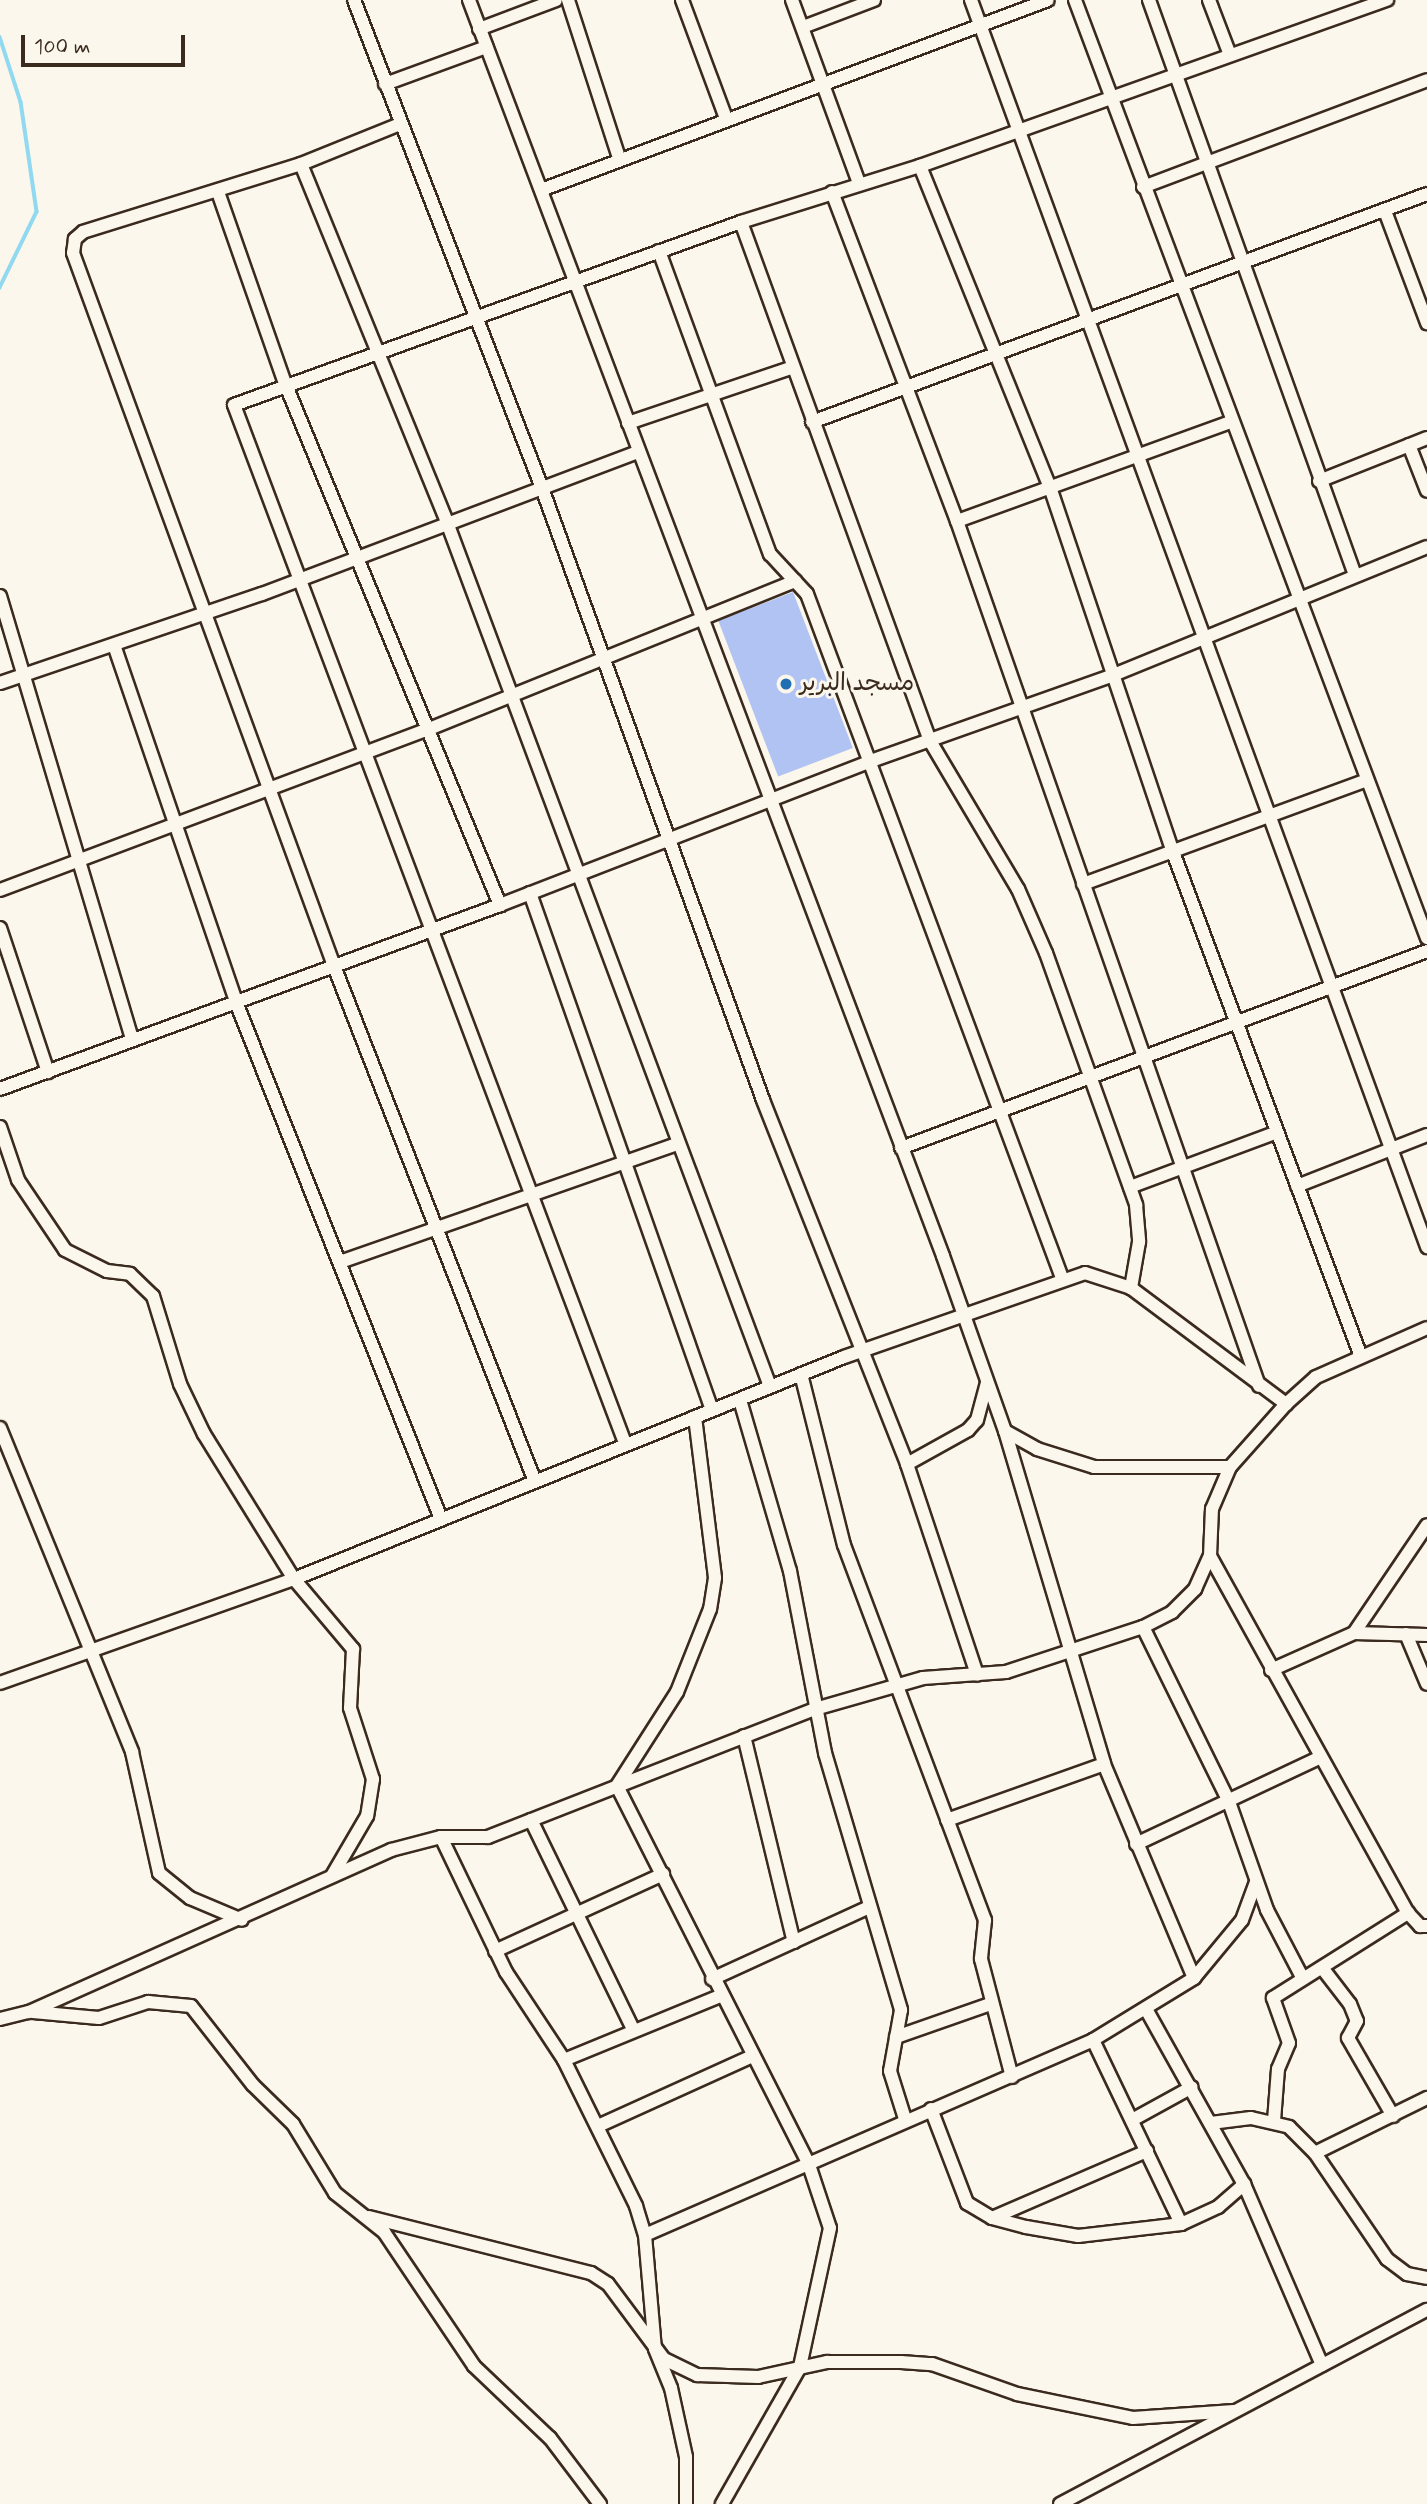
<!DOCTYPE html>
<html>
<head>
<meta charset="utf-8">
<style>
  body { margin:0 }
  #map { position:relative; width:1427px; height:2504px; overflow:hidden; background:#fbf7ec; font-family:Mynerve,"Playpen Sans Arabic",sans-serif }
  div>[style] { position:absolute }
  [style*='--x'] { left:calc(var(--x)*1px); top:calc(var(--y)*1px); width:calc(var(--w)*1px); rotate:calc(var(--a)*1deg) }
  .stream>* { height:3.5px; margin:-1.75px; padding:0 1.75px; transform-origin:1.75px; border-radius:1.75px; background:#90d9f1 }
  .building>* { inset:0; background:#b1c3f2; transform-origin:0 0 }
  .roads { filter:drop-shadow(2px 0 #3b2a1e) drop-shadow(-2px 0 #3b2a1e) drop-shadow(0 2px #3b2a1e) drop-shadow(0 -2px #3b2a1e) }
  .street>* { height:12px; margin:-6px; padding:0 6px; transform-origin:6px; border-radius:6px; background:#fbf7ec }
  .dots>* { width:19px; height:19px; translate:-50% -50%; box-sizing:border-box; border:4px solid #fbf7ec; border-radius:50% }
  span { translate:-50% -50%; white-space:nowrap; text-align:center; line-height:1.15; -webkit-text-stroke:6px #fbf7ec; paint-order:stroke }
  .poi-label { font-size:24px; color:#3b2a1e }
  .left { translate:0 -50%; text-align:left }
  .scale { position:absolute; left:21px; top:35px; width:164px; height:32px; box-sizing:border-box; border:4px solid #3b2a1e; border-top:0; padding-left:9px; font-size:21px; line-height:24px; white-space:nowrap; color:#3b2a1e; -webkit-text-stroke:5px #fbf7ec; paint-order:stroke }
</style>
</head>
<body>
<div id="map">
  <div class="stream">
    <i style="--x:0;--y:37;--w:68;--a:72.1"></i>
    <i style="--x:21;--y:102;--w:111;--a:81.7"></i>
    <i style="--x:37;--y:212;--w:85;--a:116"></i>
  </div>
  <div class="building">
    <i style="left:793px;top:592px;width:167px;height:80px;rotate:69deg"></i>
  </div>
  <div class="roads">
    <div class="street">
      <i style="--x:354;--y:0;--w:523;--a:68.93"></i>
      <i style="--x:542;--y:488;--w:651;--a:70.14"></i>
      <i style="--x:763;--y:1100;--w:391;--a:68.4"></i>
      <i style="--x:907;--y:1464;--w:222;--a:71.6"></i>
      <i style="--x:469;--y:0;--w:1342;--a:69.32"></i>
      <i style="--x:943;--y:1256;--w:186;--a:70.5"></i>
      <i style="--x:1005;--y:1431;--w:347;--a:73.4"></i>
      <i style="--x:1104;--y:1764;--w:232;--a:67.2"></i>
      <i style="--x:568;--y:0;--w:166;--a:72.1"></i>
      <i style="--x:682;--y:0;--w:126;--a:69.6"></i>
      <i style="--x:792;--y:0;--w:195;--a:69.9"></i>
      <i style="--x:971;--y:0;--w:1328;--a:69.91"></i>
      <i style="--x:1075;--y:0;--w:1002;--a:69.43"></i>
      <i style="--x:1149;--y:0;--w:611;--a:70.29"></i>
      <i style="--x:1209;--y:0;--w:59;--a:69.1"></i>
      <i style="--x:803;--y:27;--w:76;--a:-20.8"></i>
      <i style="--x:479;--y:29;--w:82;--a:-20.6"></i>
      <i style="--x:385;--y:84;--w:108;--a:-20.1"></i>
      <i style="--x:400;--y:124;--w:107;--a:158"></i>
      <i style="--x:301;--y:164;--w:228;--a:162.7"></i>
      <i style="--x:83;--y:232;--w:11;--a:139"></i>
      <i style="--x:75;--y:239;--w:14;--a:98"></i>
      <i style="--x:73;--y:253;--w:759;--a:69.89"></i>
      <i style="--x:334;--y:966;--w:551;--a:68.7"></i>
      <i style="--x:301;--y:164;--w:390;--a:67.8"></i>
      <i style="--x:448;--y:525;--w:919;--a:69.5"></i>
      <i style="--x:920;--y:166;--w:346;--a:68"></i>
      <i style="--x:1050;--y:487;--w:385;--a:71.4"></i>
      <i style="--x:1173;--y:852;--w:536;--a:69.57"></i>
      <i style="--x:1143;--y:187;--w:303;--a:-20.6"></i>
      <i style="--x:541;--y:190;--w:541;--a:-20.54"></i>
      <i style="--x:218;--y:192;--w:202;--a:70.7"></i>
      <i style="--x:285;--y:383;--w:565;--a:67.61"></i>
      <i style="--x:832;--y:192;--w:352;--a:69.2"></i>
      <i style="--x:957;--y:521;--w:916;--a:70.75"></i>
      <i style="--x:1385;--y:211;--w:120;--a:69.4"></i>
      <i style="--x:741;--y:222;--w:552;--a:69.99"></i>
      <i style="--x:930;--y:741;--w:172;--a:59.3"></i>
      <i style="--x:1018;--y:889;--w:70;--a:66.4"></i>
      <i style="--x:1046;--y:953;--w:268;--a:70.3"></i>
      <i style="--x:1136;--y:1205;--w:37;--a:85"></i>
      <i style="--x:1139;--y:1242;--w:47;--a:99.9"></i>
      <i style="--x:659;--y:251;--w:323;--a:69.9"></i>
      <i style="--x:770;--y:554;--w:54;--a:47.2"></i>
      <i style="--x:807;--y:594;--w:730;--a:69.55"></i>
      <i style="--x:812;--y:422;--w:656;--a:-20.34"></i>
      <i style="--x:628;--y:423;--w:174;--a:-18.7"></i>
      <i style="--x:1409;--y:445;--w:49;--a:68.6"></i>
      <i style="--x:1319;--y:481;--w:116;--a:-21.7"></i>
      <i style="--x:957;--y:521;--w:291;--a:-19.9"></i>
      <i style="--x:0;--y:596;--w:462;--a:73.4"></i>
      <i style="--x:114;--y:645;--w:377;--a:71.1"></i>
      <i style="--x:236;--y:1002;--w:556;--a:68.37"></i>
      <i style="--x:0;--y:683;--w:277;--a:-18.8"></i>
      <i style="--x:262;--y:594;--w:401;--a:-20.7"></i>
      <i style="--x:1083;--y:884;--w:302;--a:-20.1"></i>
      <i style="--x:0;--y:890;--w:458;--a:-20.6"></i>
      <i style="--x:429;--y:729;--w:395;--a:-22"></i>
      <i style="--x:530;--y:893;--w:548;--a:70.61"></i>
      <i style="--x:0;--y:928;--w:152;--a:71.6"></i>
      <i style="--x:0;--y:1089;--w:533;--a:-20.2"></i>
      <i style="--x:500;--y:905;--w:395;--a:-21.2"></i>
      <i style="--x:868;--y:762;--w:258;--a:-19.5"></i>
      <i style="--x:1111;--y:676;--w:341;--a:-22.2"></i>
      <i style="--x:0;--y:1127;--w:56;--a:71.2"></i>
      <i style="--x:18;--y:1180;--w:84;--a:56.1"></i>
      <i style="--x:65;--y:1250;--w:47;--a:26.6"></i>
      <i style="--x:107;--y:1271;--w:23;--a:7"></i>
      <i style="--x:130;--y:1274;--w:32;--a:44"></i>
      <i style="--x:153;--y:1296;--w:92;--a:72.9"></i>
      <i style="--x:180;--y:1384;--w:55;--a:64.4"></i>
      <i style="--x:204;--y:1434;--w:171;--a:58.2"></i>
      <i style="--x:294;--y:1579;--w:92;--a:49.9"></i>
      <i style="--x:353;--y:1649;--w:59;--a:92.9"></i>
      <i style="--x:350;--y:1708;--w:75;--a:72.1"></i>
      <i style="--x:373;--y:1779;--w:37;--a:99"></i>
      <i style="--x:367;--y:1816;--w:69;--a:120.3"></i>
      <i style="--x:901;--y:1148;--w:562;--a:-20.53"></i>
      <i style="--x:1297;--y:1186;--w:140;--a:-21.4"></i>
      <i style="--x:1130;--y:1187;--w:157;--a:-20.5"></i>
      <i style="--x:340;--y:1262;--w:357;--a:-19.3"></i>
      <i style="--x:801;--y:1374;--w:176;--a:75.9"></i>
      <i style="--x:844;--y:1545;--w:401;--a:69.4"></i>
      <i style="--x:985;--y:1920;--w:39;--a:96"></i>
      <i style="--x:981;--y:1959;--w:122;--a:75.3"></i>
      <i style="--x:740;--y:1400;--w:178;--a:73.7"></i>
      <i style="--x:790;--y:1571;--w:185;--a:79.1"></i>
      <i style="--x:825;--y:1753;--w:268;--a:73.5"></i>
      <i style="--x:901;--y:2010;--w:62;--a:100.2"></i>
      <i style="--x:890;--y:2071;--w:50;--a:72.6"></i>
      <i style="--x:695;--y:1417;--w:162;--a:82.9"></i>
      <i style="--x:715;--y:1578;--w:31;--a:99"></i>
      <i style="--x:710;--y:1609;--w:89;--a:111.7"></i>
      <i style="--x:677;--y:1692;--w:112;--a:122.6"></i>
      <i style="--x:617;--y:1786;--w:425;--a:63.1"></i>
      <i style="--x:809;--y:2165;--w:66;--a:71.6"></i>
      <i style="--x:830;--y:2228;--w:142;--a:102.2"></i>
      <i style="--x:800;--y:2367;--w:158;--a:119.7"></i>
      <i style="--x:0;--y:1428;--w:350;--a:67.8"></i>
      <i style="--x:132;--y:1752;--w:124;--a:77.4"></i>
      <i style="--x:159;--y:1873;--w:40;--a:39"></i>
      <i style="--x:190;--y:1898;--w:56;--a:22.9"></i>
      <i style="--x:1005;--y:1431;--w:37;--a:29"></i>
      <i style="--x:1037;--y:1449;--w:60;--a:17.5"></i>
      <i style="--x:1094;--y:1467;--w:136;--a:0"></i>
      <i style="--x:625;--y:1443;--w:1109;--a:-110.64"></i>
      <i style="--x:234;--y:405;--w:539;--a:-19.85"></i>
      <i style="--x:741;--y:222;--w:188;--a:-17.4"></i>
      <i style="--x:920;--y:166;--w:496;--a:-19.6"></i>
      <i style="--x:907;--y:1464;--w:70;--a:-29.1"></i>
      <i style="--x:968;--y:1430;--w:13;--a:-48"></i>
      <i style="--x:977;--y:1420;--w:38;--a:-75"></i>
      <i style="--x:1210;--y:1556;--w:408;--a:61"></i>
      <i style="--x:1408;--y:1913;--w:18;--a:47"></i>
      <i style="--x:1420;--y:1926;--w:7;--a:0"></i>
      <i style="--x:1143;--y:1627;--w:195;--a:63.8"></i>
      <i style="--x:1229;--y:1802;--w:114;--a:70.6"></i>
      <i style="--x:1267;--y:1910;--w:76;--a:62.4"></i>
      <i style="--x:1354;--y:1633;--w:130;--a:-55.9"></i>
      <i style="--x:1406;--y:1634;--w:54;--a:67.2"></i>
      <i style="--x:1271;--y:1670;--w:91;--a:-24"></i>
      <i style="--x:1354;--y:1633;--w:73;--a:1.6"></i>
      <i style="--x:0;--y:1683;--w:312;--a:-19.5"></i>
      <i style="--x:294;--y:1579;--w:593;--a:-21.98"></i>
      <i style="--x:844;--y:1357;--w:255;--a:-19.2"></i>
      <i style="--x:1085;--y:1273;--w:48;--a:18.1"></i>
      <i style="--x:1131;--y:1288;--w:194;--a:36.8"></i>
      <i style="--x:744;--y:1736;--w:212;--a:76.4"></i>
      <i style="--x:531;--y:1820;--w:233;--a:64"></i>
      <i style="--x:947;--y:1820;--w:167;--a:-19.6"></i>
      <i style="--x:441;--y:1837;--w:150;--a:64.3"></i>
      <i style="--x:506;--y:1972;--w:105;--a:56.6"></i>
      <i style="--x:564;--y:2060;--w:163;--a:63.7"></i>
      <i style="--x:636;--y:2206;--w:30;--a:73"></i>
      <i style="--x:645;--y:2235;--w:114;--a:85"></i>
      <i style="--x:655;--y:2349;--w:42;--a:67.7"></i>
      <i style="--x:671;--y:2388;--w:71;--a:77.7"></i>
      <i style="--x:686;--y:2457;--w:47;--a:90"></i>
      <i style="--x:1136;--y:1844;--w:202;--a:-25.2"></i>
      <i style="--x:495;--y:1951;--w:185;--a:-24.6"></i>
      <i style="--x:1323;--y:1969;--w:44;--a:52.4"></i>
      <i style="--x:1350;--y:2004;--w:18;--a:68"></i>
      <i style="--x:1357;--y:2021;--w:19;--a:118"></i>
      <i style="--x:1348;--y:2038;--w:90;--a:60"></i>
      <i style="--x:712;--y:1979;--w:173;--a:-24.6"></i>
      <i style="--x:1146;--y:2009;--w:201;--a:60.8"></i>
      <i style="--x:1244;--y:2184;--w:197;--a:66.7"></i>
      <i style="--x:33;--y:2012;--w:66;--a:5.2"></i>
      <i style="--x:99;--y:2018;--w:52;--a:-18.1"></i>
      <i style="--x:148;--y:2002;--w:43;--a:5.3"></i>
      <i style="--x:191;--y:2006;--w:100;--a:51.9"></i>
      <i style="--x:253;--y:2085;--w:56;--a:44.3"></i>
      <i style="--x:293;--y:2124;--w:81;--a:58.7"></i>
      <i style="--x:335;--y:2193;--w:63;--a:38.5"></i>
      <i style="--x:384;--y:2232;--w:161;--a:56.1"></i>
      <i style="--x:474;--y:2366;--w:105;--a:43.5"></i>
      <i style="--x:550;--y:2438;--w:83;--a:52.9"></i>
      <i style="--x:0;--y:2019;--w:30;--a:-14"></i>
      <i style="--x:29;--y:2012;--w:397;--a:-24.1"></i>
      <i style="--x:391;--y:1850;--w:52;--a:-14.6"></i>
      <i style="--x:441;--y:1837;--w:47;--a:0"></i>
      <i style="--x:488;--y:1837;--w:351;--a:-21.4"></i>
      <i style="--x:815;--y:1709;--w:112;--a:-16"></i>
      <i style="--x:923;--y:1678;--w:83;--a:-4.1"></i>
      <i style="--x:1006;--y:1672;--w:144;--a:-18.2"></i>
      <i style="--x:1143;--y:1627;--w:33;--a:-27"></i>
      <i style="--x:1172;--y:1612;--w:33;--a:-45"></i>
      <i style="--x:1195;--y:1589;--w:36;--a:-66"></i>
      <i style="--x:1210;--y:1556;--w:47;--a:-87.6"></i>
      <i style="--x:1212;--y:1509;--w:46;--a:-66.8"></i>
      <i style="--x:1230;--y:1467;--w:84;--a:-48.4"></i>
      <i style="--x:1286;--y:1404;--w:40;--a:-42"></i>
      <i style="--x:1316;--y:1377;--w:121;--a:-23.8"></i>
      <i style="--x:896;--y:2037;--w:100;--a:-19.3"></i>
      <i style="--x:1093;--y:2040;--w:204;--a:64.4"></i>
      <i style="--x:564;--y:2060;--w:169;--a:-22.3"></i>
      <i style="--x:931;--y:2109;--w:101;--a:69"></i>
      <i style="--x:967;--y:2203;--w:29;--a:31"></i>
      <i style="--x:992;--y:2218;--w:35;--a:15"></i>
      <i style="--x:1026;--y:2227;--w:53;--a:9.8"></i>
      <i style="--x:1078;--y:2236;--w:104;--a:-6.6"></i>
      <i style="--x:1181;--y:2224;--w:41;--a:-24.7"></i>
      <i style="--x:1218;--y:2207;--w:35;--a:-41"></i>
      <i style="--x:1132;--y:2120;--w:68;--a:-28.8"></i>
      <i style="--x:1274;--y:2121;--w:52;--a:-85.6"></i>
      <i style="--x:1278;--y:2069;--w:28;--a:-67"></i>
      <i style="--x:1289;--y:2043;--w:48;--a:-109.6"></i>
      <i style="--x:1273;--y:1998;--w:160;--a:-32.2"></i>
      <i style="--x:1211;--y:2123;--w:40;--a:-7.1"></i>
      <i style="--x:1251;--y:2118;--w:39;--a:13"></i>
      <i style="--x:1289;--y:2127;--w:37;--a:45"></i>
      <i style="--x:1315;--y:2153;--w:128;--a:55.8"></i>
      <i style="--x:1387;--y:2259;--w:25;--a:37"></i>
      <i style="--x:1407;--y:2274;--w:20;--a:11"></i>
      <i style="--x:598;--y:2126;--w:169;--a:-24.4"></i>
      <i style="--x:1315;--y:2153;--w:125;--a:-26.2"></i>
      <i style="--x:369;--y:2217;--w:229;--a:14.2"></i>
      <i style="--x:591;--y:2273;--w:20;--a:33"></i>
      <i style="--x:608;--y:2284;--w:94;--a:53.3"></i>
      <i style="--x:664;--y:2359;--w:37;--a:26"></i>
      <i style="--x:697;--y:2375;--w:61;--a:1.9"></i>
      <i style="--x:758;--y:2377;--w:71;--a:-12.3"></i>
      <i style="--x:827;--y:2362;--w:74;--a:0"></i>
      <i style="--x:901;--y:2362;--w:31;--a:4"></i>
      <i style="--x:932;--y:2364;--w:90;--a:19.4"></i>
      <i style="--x:1017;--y:2394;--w:118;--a:11.7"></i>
      <i style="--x:1133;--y:2418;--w:101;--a:-4"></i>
      <i style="--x:992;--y:2218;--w:169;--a:-23.4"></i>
      <i style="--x:645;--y:2235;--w:489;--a:-23.5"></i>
      <i style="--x:1093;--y:2040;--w:119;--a:-31.5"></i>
      <i style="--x:1194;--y:1978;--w:75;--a:-50.4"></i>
      <i style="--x:1242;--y:1920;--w:40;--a:-69.8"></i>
      <i style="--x:1060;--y:2504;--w:415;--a:-27.9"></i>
    </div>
  </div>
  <div class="dots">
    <i style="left:786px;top:684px;background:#1f6fb2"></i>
  </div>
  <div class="poi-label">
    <span class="left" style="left:800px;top:684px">مسجد البرير</span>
  </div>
  <div class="scale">100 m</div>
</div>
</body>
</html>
